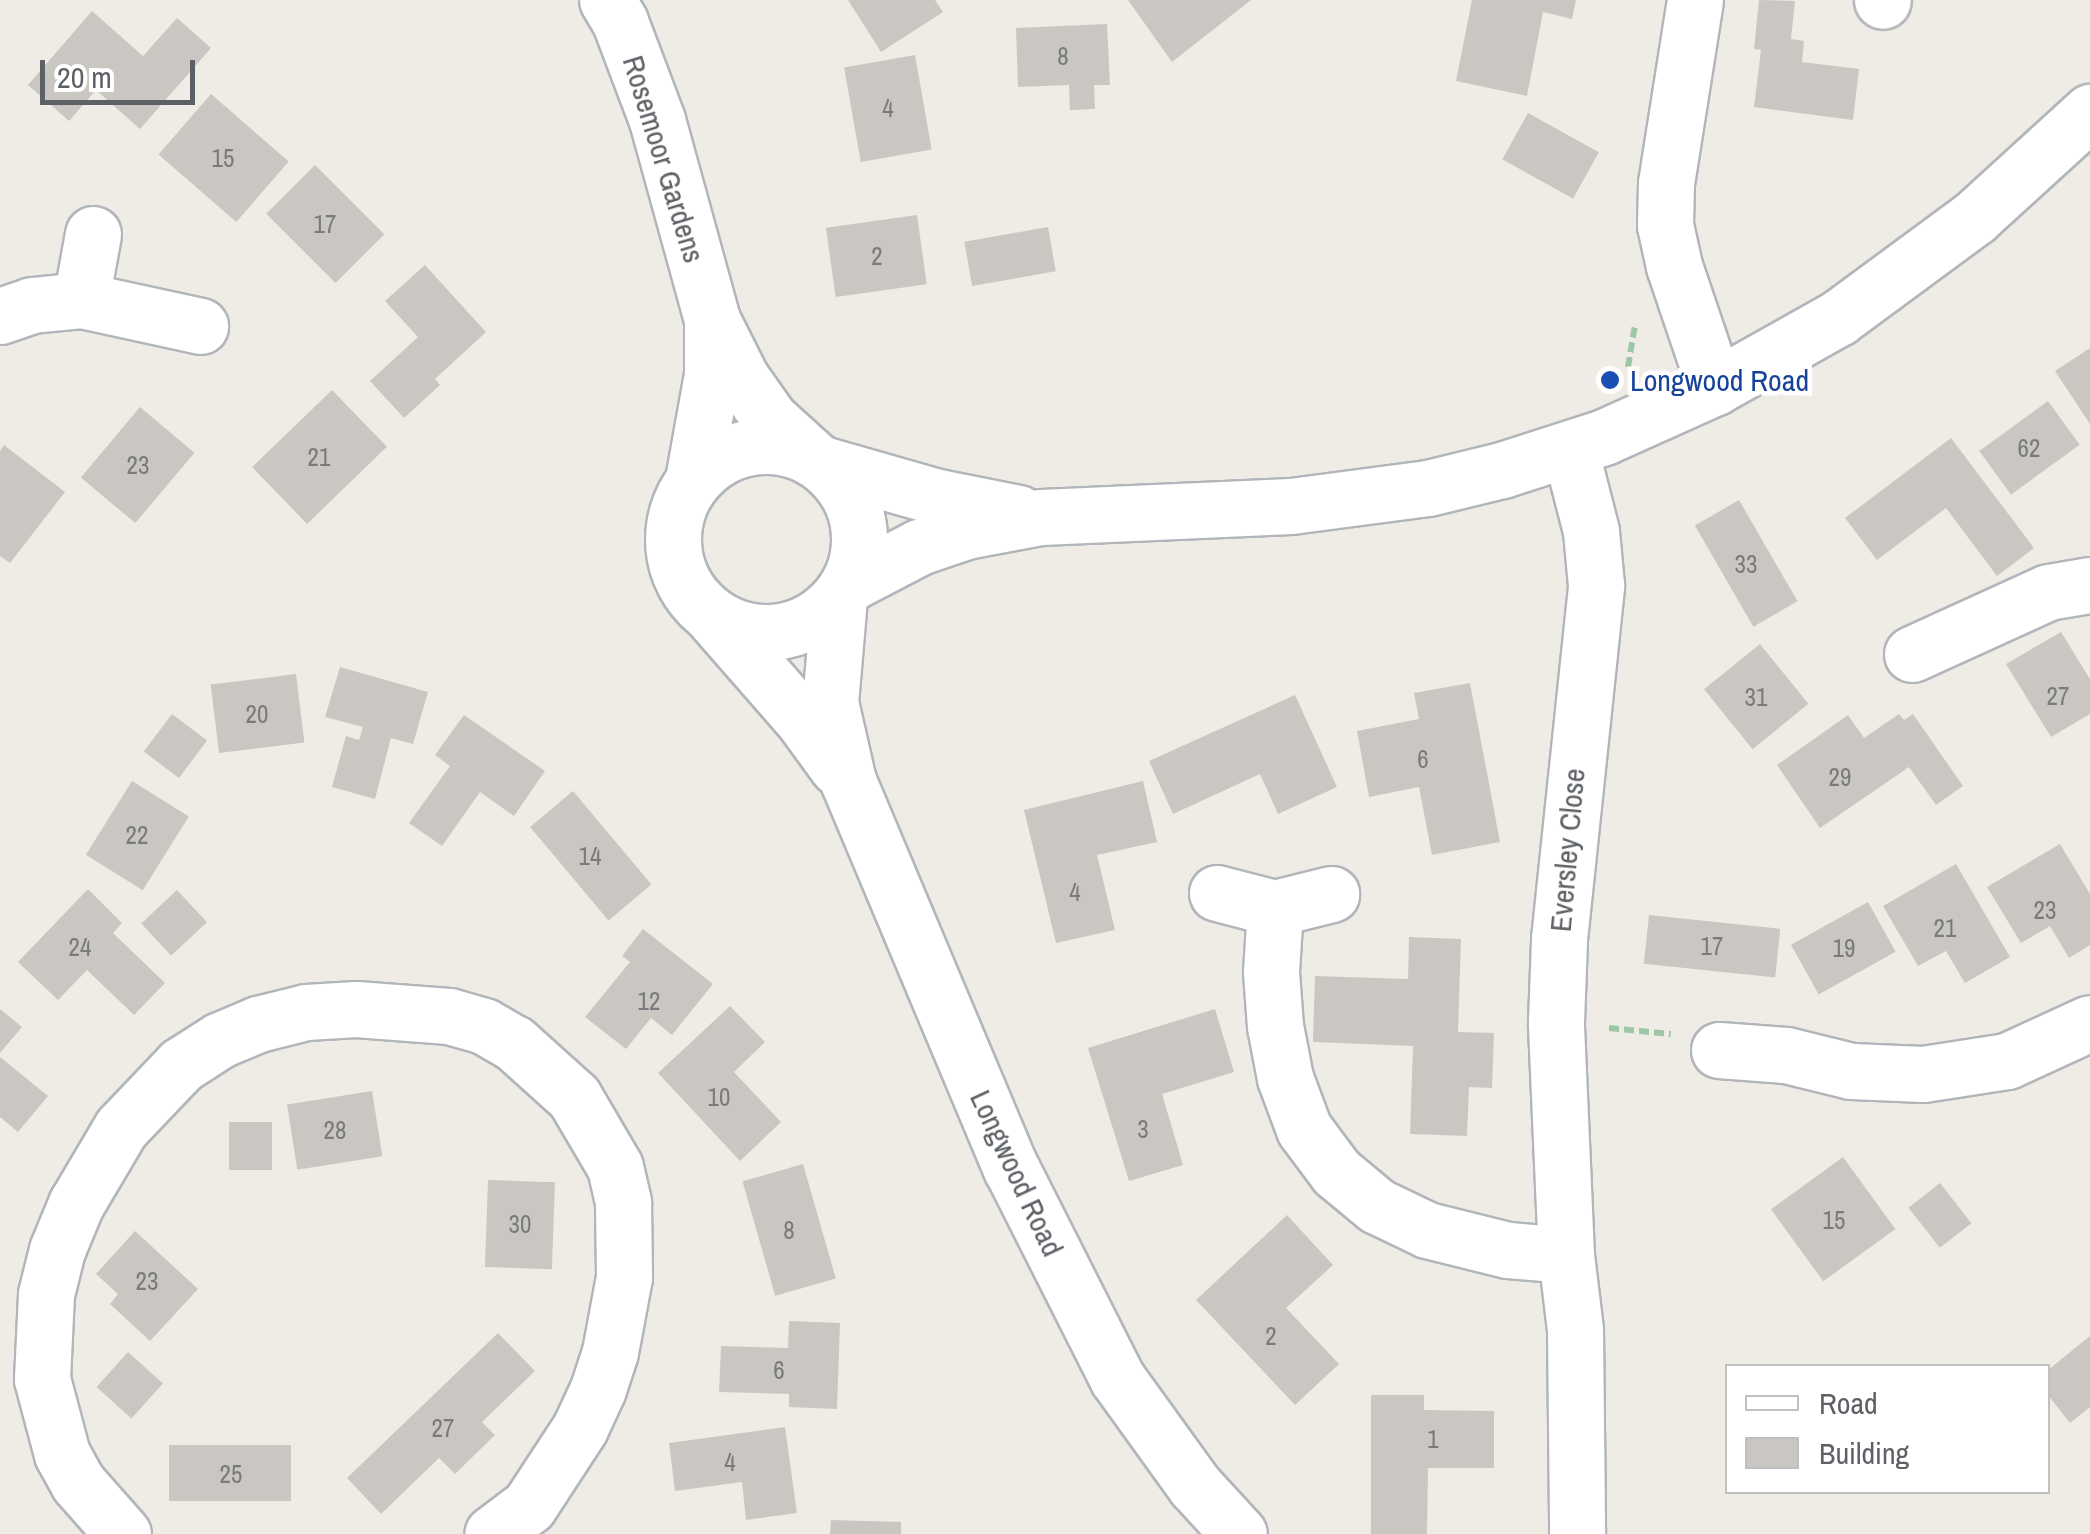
<!DOCTYPE html>
<html>
<head>
<meta charset="utf-8">
<style>
  body { margin:0 }
  #map { position:relative; width:2090px; height:1534px; overflow:hidden; background:#efece5; font-family:"Archivo Narrow",sans-serif }
  div>[style] { position:absolute }
  [style*='--x'] { left:calc(var(--x)*1px); top:calc(var(--y)*1px); width:calc(var(--w)*1px); rotate:calc(var(--a)*1deg) }
  .building>* { inset:0; background:#cac7c2; transform-origin:0 0 }
  .path>* { height:6px; margin-top:-3px; transform-origin:0; background:repeating-linear-gradient(90deg,#9cc7a6 0 10px,transparent 0 15px) }
  .roads { filter:drop-shadow(2px 0 #b2b6ba) drop-shadow(-2px 0 #b2b6ba) drop-shadow(0 2px #b2b6ba) drop-shadow(0 -2px #b2b6ba) }
  .minor>* { height:55px; margin:-27.5px; padding:0 27.5px; transform-origin:27.5px; border-radius:27.5px; background:#fff }
  .minor>.ring { margin:-27.5px; padding:0; box-sizing:content-box; background:none; border:55px solid #fff; border-radius:50% }
  .dots>* { width:28px; height:28px; translate:-50% -50%; box-sizing:border-box; border:5px solid #fff; border-radius:50% }
  span { translate:-50% -50%; white-space:nowrap; text-align:center; line-height:1.15; -webkit-text-stroke:9px #fff; paint-order:stroke }
  .number-label { font-size:25px; color:#787a7c }
  .number-label span { -webkit-text-stroke-width:0 }
  .street-label { font-size:30px; color:#5d6165 }
  .transit-label { font-size:30px; color:#164399 }
  .left { translate:0 -50%; text-align:left }
  .legend { position:absolute; left:1725px; top:1364px; width:325px; height:130px; box-sizing:border-box; background:#fff; border:2px solid #bec0c1; margin:0; padding:12px 18px; list-style:none; font-size:30px; color:#5d6165 }
  .legend li { display:flex; align-items:center; gap:20px; height:50px }
  .legend b { width:50px; border:2px solid #bec0c1 }
  .scale { position:absolute; left:40px; top:60px; width:155px; height:45px; box-sizing:border-box; border:5px solid #5d6165; border-top:0; padding-left:12px; font-size:30px; line-height:35px; white-space:nowrap; color:#5d6165; -webkit-text-stroke:8px #fff; paint-order:stroke }
</style>
</head>
<body>
<div id="map">
  <div class="building">
    <i style="clip-path:polygon(848px 0,935px 0,943px 12px,881px 52px)"></i>
    <i style="clip-path:polygon(1128px 0,1251px 0,1172px 62px)"></i>
    <i style="clip-path:polygon(1472px 0,1576px 0,1572px 19px,1543px 12px,1527px 96px,1456px 81px)"></i>
    <i style="clip-path:polygon(1759px 0,1795px 1px,1791px 39px,1804px 41px,1802px 62px,1859px 69px,1853px 120px,1754px 107px,1761px 50px,1754px 49px)"></i>
    <i style="clip-path:polygon(92px 11px,143px 56px,177px 18px,211px 48px,140px 129px,96px 90px,69px 121px,28px 85px)"></i>
    <i style="clip-path:polygon(1107px 24px,1110px 85px,1094px 85px,1095px 109px,1070px 110px,1069px 85px,1018px 87px,1016px 28px)"></i>
    <i style="left:915px;top:55px;width:96px;height:72px;rotate:80deg"></i>
    <i style="left:211px;top:94px;width:103px;height:80px;rotate:41deg"></i>
    <i style="left:1528px;top:113px;width:81px;height:53px;rotate:29deg"></i>
    <i style="left:315px;top:165px;width:98px;height:69px;rotate:45deg"></i>
    <i style="left:917px;top:215px;width:70px;height:92px;rotate:82deg"></i>
    <i style="left:1048px;top:227px;width:45px;height:85px;rotate:80deg"></i>
    <i style="clip-path:polygon(425px 265px,486px 332px,435px 379px,440px 385px,404px 418px,370px 381px,418px 337px,385px 301px)"></i>
    <i style="clip-path:polygon(2090px 348px,2090px 424px,2055px 371px)"></i>
    <i style="left:332px;top:390px;width:79px;height:111px;rotate:46deg"></i>
    <i style="left:2048px;top:401px;width:54px;height:85px;rotate:54deg"></i>
    <i style="left:140px;top:407px;width:71px;height:92px;rotate:40deg"></i>
    <i style="clip-path:polygon(1951px 438px,2034px 548px,1997px 576px,1946px 508px,1877px 560px,1845px 518px)"></i>
    <i style="clip-path:polygon(4px 445px,65px 492px,10px 563px,0 556px,0 451px)"></i>
    <i style="left:1739px;top:500px;width:117px;height:51px;rotate:60deg"></i>
    <i style="clip-path:polygon(2061px 632px,2090px 679px,2090px 714px,2051px 737px,2006px 664px)"></i>
    <i style="left:1760px;top:644px;width:77px;height:72px;rotate:51deg"></i>
    <i style="clip-path:polygon(340px 667px,428px 692px,413px 744px,391px 738px,375px 799px,332px 787px,346px 736px,359px 740px,363px 727px,325px 717px)"></i>
    <i style="left:296px;top:674px;width:69px;height:86px;rotate:83deg"></i>
    <i style="clip-path:polygon(1470px 683px,1500px 842px,1432px 855px,1419px 787px,1369px 797px,1357px 731px,1419px 719px,1414px 693px)"></i>
    <i style="clip-path:polygon(1295px 695px,1337px 787px,1278px 814px,1260px 774px,1173px 814px,1149px 761px)"></i>
    <i style="left:172px;top:714px;width:44px;height:47px;rotate:37deg"></i>
    <i style="clip-path:polygon(1899px 714px,1904px 720px,1913px 714px,1963px 786px,1936px 805px,1909px 767px,1820px 828px,1777px 765px,1848px 715px,1864px 738px)"></i>
    <i style="clip-path:polygon(464px 715px,545px 771px,514px 816px,480px 792px,442px 846px,409px 823px,450px 766px,435px 755px)"></i>
    <i style="left:132px;top:781px;width:67px;height:87px;rotate:32deg"></i>
    <i style="clip-path:polygon(1143px 781px,1157px 842px,1097px 855px,1115px 930px,1056px 943px,1024px 810px)"></i>
    <i style="left:573px;top:791px;width:122px;height:56px;rotate:50deg"></i>
    <i style="clip-path:polygon(2060px 844px,2090px 894px,2090px 945px,2069px 958px,2050px 926px,2021px 943px,1987px 887px)"></i>
    <i style="clip-path:polygon(1956px 864px,2010px 957px,1965px 983px,1946px 951px,1918px 966px,1883px 906px)"></i>
    <i style="clip-path:polygon(88px 889px,122px 923px,113px 933px,165px 983px,134px 1015px,87px 970px,58px 1000px,18px 962px)"></i>
    <i style="left:177px;top:890px;width:44px;height:49px;rotate:47deg"></i>
    <i style="left:1868px;top:902px;width:57px;height:88px;rotate:61deg"></i>
    <i style="left:1649px;top:915px;width:132px;height:49px;rotate:6deg"></i>
    <i style="clip-path:polygon(643px 929px,713px 984px,672px 1035px,651px 1018px,626px 1049px,585px 1017px,630px 962px,622px 956px)"></i>
    <i style="clip-path:polygon(1409px 937px,1461px 939px,1458px 1032px,1494px 1033px,1492px 1088px,1469px 1087px,1467px 1136px,1410px 1134px,1413px 1046px,1313px 1042px,1315px 976px,1408px 979px)"></i>
    <i style="clip-path:polygon(730px 1006px,765px 1042px,734px 1072px,781px 1122px,740px 1161px,658px 1073px)"></i>
    <i style="clip-path:polygon(0 1009px,22px 1027px,0 1053px)"></i>
    <i style="clip-path:polygon(1215px 1009px,1234px 1072px,1162px 1094px,1183px 1165px,1129px 1181px,1088px 1048px)"></i>
    <i style="clip-path:polygon(0 1057px,48px 1096px,18px 1132px,0 1117px)"></i>
    <i style="left:372px;top:1091px;width:66px;height:86px;rotate:81deg"></i>
    <i style="left:229px;top:1122px;width:43px;height:48px"></i>
    <i style="left:1843px;top:1157px;width:89px;height:89px;rotate:54deg"></i>
    <i style="left:803px;top:1164px;width:119px;height:63px;rotate:74deg"></i>
    <i style="left:488px;top:1180px;width:67px;height:87px;rotate:2deg"></i>
    <i style="left:1940px;top:1183px;width:51px;height:40px;rotate:52deg"></i>
    <i style="clip-path:polygon(1287px 1215px,1333px 1265px,1286px 1308px,1339px 1364px,1295px 1405px,1196px 1300px)"></i>
    <i style="clip-path:polygon(135px 1231px,198px 1289px,150px 1341px,110px 1304px,118px 1294px,96px 1274px)"></i>
    <i style="clip-path:polygon(789px 1321px,840px 1323px,837px 1409px,789px 1407px,789px 1394px,719px 1392px,721px 1346px,788px 1348px)"></i>
    <i style="clip-path:polygon(498px 1333px,535px 1371px,482px 1422px,495px 1435px,455px 1474px,439px 1458px,381px 1514px,347px 1478px)"></i>
    <i style="clip-path:polygon(2090px 1336px,2090px 1407px,2070px 1423px,2048px 1395px,2048px 1370px)"></i>
    <i style="left:128px;top:1352px;width:47px;height:47px;rotate:42deg"></i>
    <i style="clip-path:polygon(1371px 1395px,1424px 1395px,1424px 1410px,1494px 1411px,1494px 1468px,1428px 1468px,1427px 1534px,1371px 1534px)"></i>
    <i style="clip-path:polygon(785px 1427px,797px 1513px,746px 1520px,742px 1482px,675px 1491px,669px 1443px)"></i>
    <i style="left:291px;top:1445px;width:56px;height:122px;rotate:90deg"></i>
    <i style="clip-path:polygon(831px 1520px,901px 1522px,901px 1534px,830px 1534px)"></i>
  </div>
  <div class="path">
    <i style="--x:1628;--y:367;--w:43;--a:-80.5"></i>
    <i style="--x:1609;--y:1028;--w:62;--a:5.5"></i>
  </div>
  <div class="roads">
    <div class="minor">
      <i style="--x:607;--y:0;--w:26;--a:59"></i>
      <i style="--x:620;--y:22;--w:105;--a:69.3"></i>
      <i style="--x:657;--y:120;--w:207;--a:74.6"></i>
      <i style="--x:712;--y:320;--w:65;--a:63.4"></i>
      <i style="--x:741;--y:378;--w:50;--a:54.7"></i>
      <i style="--x:770;--y:419;--w:59;--a:42.3"></i>
      <i style="--x:1695;--y:0;--w:185;--a:99"></i>
      <i style="--x:1666;--y:183;--w:42;--a:91.4"></i>
      <i style="--x:1665;--y:225;--w:42;--a:77.6"></i>
      <i style="--x:1674;--y:266;--w:128;--a:71.3"></i>
      <i style="--x:1882;--y:0;--w:1;--a:45"></i>
      <i style="--x:93;--y:234;--w:67;--a:100.3"></i>
      <i style="--x:81;--y:300;--w:122;--a:12.3"></i>
      <i style="--x:0;--y:316;--w:34;--a:-19"></i>
      <i style="--x:32;--y:305;--w:49;--a:-5.8"></i>
      <i class="ring" style="left:673px;top:446px;width:131px;height:131px"></i>
      <i style="--x:822;--y:464;--w:121;--a:15.9"></i>
      <i style="--x:938;--y:497;--w:82;--a:11.3"></i>
      <i style="--x:693;--y:480;--w:108;--a:-79.8"></i>
      <i style="--x:712;--y:374;--w:51;--a:-90"></i>
      <i style="--x:848;--y:584;--w:80;--a:-27.5"></i>
      <i style="--x:919;--y:547;--w:50;--a:-18.8"></i>
      <i style="--x:966;--y:531;--w:76;--a:-10.6"></i>
      <i style="--x:1041;--y:517;--w:250;--a:-2.5"></i>
      <i style="--x:1291;--y:506;--w:138;--a:-7.5"></i>
      <i style="--x:1428;--y:488;--w:76;--a:-13.7"></i>
      <i style="--x:1502;--y:470;--w:107;--a:-17.9"></i>
      <i style="--x:1604;--y:437;--w:122;--a:-24.2"></i>
      <i style="--x:1715;--y:387;--w:141;--a:-29.3"></i>
      <i style="--x:1838;--y:318;--w:170;--a:-36.4"></i>
      <i style="--x:1975;--y:217;--w:156;--a:-42.4"></i>
      <i style="--x:839;--y:598;--w:104;--a:94.9"></i>
      <i style="--x:830;--y:702;--w:81;--a:77.2"></i>
      <i style="--x:848;--y:781;--w:420;--a:67.2"></i>
      <i style="--x:1011;--y:1168;--w:235;--a:63.2"></i>
      <i style="--x:1117;--y:1378;--w:133;--a:54.2"></i>
      <i style="--x:1195;--y:1486;--w:65;--a:47.5"></i>
      <i style="--x:712;--y:616;--w:138;--a:48.8"></i>
      <i style="--x:803;--y:720;--w:58;--a:54.1"></i>
      <i style="--x:1912;--y:654;--w:149;--a:-24.5"></i>
      <i style="--x:2048;--y:592;--w:43;--a:-9.5"></i>
      <i style="--x:1217;--y:893;--w:60;--a:14.5"></i>
      <i style="--x:1275;--y:908;--w:58;--a:-14"></i>
      <i style="--x:1275;--y:908;--w:64;--a:93.6"></i>
      <i style="--x:1271;--y:972;--w:54;--a:85.8"></i>
      <i style="--x:1275;--y:1026;--w:53;--a:79.1"></i>
      <i style="--x:1285;--y:1078;--w:54;--a:69.6"></i>
      <i style="--x:1304;--y:1129;--w:54;--a:53.3"></i>
      <i style="--x:1336;--y:1172;--w:53;--a:39.7"></i>
      <i style="--x:1377;--y:1206;--w:55;--a:25.6"></i>
      <i style="--x:1427;--y:1230;--w:83;--a:13.9"></i>
      <i style="--x:1508;--y:1250;--w:58;--a:4.9"></i>
      <i style="--x:1566;--y:1255;--w:233;--a:-92.5"></i>
      <i style="--x:1556;--y:1022;--w:83;--a:-87.9"></i>
      <i style="--x:1559;--y:939;--w:356;--a:-84"></i>
      <i style="--x:1596;--y:585;--w:54;--a:-95.3"></i>
      <i style="--x:1591;--y:531;--w:85;--a:-104.4"></i>
      <i style="--x:1719;--y:1050;--w:67;--a:4.3"></i>
      <i style="--x:1786;--y:1055;--w:67;--a:13.8"></i>
      <i style="--x:1851;--y:1071;--w:72;--a:2.4"></i>
      <i style="--x:1923;--y:1074;--w:85;--a:-8.8"></i>
      <i style="--x:2007;--y:1061;--w:91;--a:-24.6"></i>
      <i style="--x:1566;--y:1255;--w:75;--a:83.1"></i>
      <i style="--x:1575;--y:1329;--w:205;--a:89.4"></i>
      <i style="--x:123;--y:1534;--w:68;--a:-131.4"></i>
      <i style="--x:78;--y:1483;--w:33;--a:-119"></i>
      <i style="--x:62;--y:1454;--w:78;--a:-104.9"></i>
      <i style="--x:42;--y:1379;--w:85;--a:-87.3"></i>
      <i style="--x:46;--y:1294;--w:45;--a:-76"></i>
      <i style="--x:57;--y:1250;--w:50;--a:-67.6"></i>
      <i style="--x:76;--y:1204;--w:88;--a:-59.4"></i>
      <i style="--x:121;--y:1128;--w:87;--a:-46.4"></i>
      <i style="--x:181;--y:1065;--w:46;--a:-32.7"></i>
      <i style="--x:220;--y:1040;--w:41;--a:-22.8"></i>
      <i style="--x:258;--y:1024;--w:49;--a:-14"></i>
      <i style="--x:306;--y:1012;--w:50;--a:-3.4"></i>
      <i style="--x:356;--y:1009;--w:93;--a:4.3"></i>
      <i style="--x:449;--y:1016;--w:36;--a:16"></i>
      <i style="--x:484;--y:1026;--w:34;--a:30"></i>
      <i style="--x:514;--y:1043;--w:81;--a:42"></i>
      <i style="--x:574;--y:1097;--w:81;--a:59.6"></i>
      <i style="--x:615;--y:1167;--w:37;--a:77"></i>
      <i style="--x:623;--y:1203;--w:74;--a:89.2"></i>
      <i style="--x:624;--y:1277;--w:76;--a:100.6"></i>
      <i style="--x:610;--y:1352;--w:39;--a:108"></i>
      <i style="--x:598;--y:1389;--w:43;--a:114.8"></i>
      <i style="--x:580;--y:1428;--w:93;--a:123.2"></i>
      <i style="--x:529;--y:1506;--w:46;--a:142.9"></i>
    </div>
  </div>
  <div class="dots">
    <i style="left:1610px;top:380px;background:#1a4fb4"></i>
  </div>
  <div class="number-label">
    <span style="left:1063px;top:56px">8</span>
    <span style="left:888px;top:108px">4</span>
    <span style="left:223px;top:158px">15</span>
    <span style="left:325px;top:224px">17</span>
    <span style="left:877px;top:256px">2</span>
    <span style="left:2029px;top:448px">62</span>
    <span style="left:319px;top:457px">21</span>
    <span style="left:138px;top:465px">23</span>
    <span style="left:1746px;top:564px">33</span>
    <span style="left:2058px;top:696px">27</span>
    <span style="left:1756px;top:697px">31</span>
    <span style="left:257px;top:714px">20</span>
    <span style="left:1423px;top:759px">6</span>
    <span style="left:1840px;top:777px">29</span>
    <span style="left:137px;top:835px">22</span>
    <span style="left:590px;top:856px">14</span>
    <span style="left:1075px;top:892px">4</span>
    <span style="left:2045px;top:910px">23</span>
    <span style="left:1945px;top:928px">21</span>
    <span style="left:1712px;top:946px">17</span>
    <span style="left:80px;top:947px">24</span>
    <span style="left:1844px;top:948px">19</span>
    <span style="left:649px;top:1001px">12</span>
    <span style="left:719px;top:1097px">10</span>
    <span style="left:1143px;top:1129px">3</span>
    <span style="left:335px;top:1130px">28</span>
    <span style="left:1834px;top:1220px">15</span>
    <span style="left:520px;top:1224px">30</span>
    <span style="left:789px;top:1230px">8</span>
    <span style="left:147px;top:1281px">23</span>
    <span style="left:1271px;top:1336px">2</span>
    <span style="left:779px;top:1370px">6</span>
    <span style="left:443px;top:1428px">27</span>
    <span style="left:1433px;top:1439px">1</span>
    <span style="left:730px;top:1462px">4</span>
    <span style="left:231px;top:1474px">25</span>
  </div>
  <div class="street-label">
    <span style="left:664px;top:159px;rotate:73deg">Rosemoor Gardens</span>
    <span style="left:1567px;top:850px;rotate:-85deg">Eversley Close</span>
    <span style="left:1017px;top:1173px;rotate:65deg">Longwood Road</span>
  </div>
  <div class="transit-label">
    <span class="left" style="left:1630px;top:380px">Longwood Road</span>
  </div>
  <ul class="legend">
  <li><b style="height:12px;background:#fff"></b>Road</li>
  <li><b style="height:28px;background:#cac7c2"></b>Building</li>
  </ul>
  <div class="scale">20 m</div>
</div>
</body>
</html>
